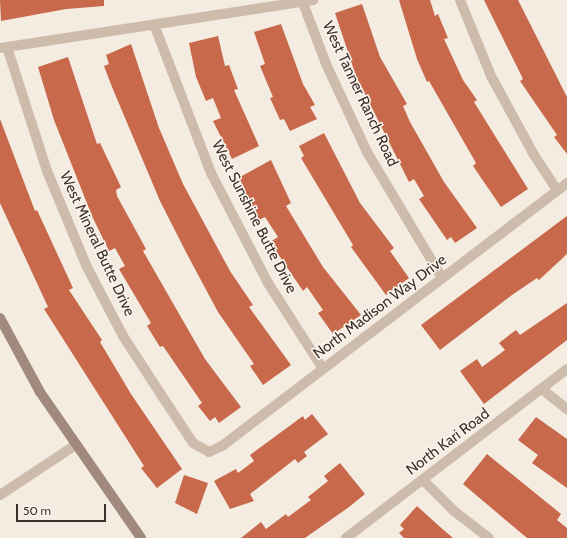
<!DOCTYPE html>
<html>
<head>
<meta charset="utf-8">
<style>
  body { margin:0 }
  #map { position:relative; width:567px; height:538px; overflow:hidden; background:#f4ebe1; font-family:Cabin,sans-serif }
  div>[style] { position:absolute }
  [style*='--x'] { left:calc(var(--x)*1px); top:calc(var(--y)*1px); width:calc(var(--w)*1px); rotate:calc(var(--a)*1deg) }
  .building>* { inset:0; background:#c8694b }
  .street>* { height:10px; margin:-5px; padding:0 5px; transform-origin:5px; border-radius:5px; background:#cdbbac }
  .secondary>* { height:10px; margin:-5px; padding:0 5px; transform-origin:5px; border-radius:5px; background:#a18a7d }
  span { translate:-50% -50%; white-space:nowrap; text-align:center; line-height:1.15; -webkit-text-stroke:3px #fbf5ee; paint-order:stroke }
  .street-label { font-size:15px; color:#3b302b }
  .scale { position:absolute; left:16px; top:504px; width:90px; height:18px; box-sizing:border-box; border:2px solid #3b302b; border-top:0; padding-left:5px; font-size:12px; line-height:14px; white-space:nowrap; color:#3b302b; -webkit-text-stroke:3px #fbf5ee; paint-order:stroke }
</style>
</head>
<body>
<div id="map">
  <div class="building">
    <i style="clip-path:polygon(0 0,104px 0,104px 6px,66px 9px,1px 21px)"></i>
    <i style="clip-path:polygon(399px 0,430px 0,435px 16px,438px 14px,448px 38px,444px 39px,463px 80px,477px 100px,474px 102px,528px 189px,501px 207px,473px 166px,476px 163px,429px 81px,427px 82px,417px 59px)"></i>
    <i style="clip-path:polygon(484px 0,518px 0,567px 97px,567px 154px,554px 137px,557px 135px,520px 81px,523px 79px)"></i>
    <i style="clip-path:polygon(362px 4px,380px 57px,407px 104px,403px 106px,410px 122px,444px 182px,477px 228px,455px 243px,451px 237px,447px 240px,419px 199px,424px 196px,414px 179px,409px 182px,356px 76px,335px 13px)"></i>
    <i style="clip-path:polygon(281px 24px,303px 84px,315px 105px,310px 107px,317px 119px,290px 131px,284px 119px,280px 120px,270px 98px,273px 97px,260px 66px,265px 64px,254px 32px)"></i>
    <i style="clip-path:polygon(218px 36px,225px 66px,229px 65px,238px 89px,234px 90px,259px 146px,232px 159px,213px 121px,221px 118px,213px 98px,206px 101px,196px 77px,189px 43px)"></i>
    <i style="clip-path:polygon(131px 44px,159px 128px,183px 184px,230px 271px,253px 305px,249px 307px,291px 365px,263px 385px,250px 366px,254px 364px,218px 312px,188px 256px,160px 201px,112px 87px,104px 66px,109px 64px,106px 55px)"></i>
    <i style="clip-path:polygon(68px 57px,97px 144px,100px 143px,121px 187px,116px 190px,117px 196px,146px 249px,143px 251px,205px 359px,241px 407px,219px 423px,215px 417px,210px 421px,198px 406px,202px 403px,163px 346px,160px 347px,147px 326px,151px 323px,119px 269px,125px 266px,115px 248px,109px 251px,92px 216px,54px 120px,38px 67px)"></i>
    <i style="clip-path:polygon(0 119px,35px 211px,37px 210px,73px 288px,69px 290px,102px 340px,100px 342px,131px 394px,182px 469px,157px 488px,141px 468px,144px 466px,44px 309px,48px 307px,0 203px)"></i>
    <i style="clip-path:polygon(324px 133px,360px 203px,394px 248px,390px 251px,409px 278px,386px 295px,351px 247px,353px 245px,301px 158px,304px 156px,299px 146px)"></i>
    <i style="clip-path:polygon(271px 160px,291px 203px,286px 206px,323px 267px,361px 315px,333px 334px,318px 313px,323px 310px,307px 287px,303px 291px,270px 242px,278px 237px,265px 217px,259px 220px,238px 178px)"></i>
    <i style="clip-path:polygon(567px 216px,567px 254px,539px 280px,537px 278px,512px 295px,440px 350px,421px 325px)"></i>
    <i style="clip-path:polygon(567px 303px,567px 340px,484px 404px,460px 371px,477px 359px,482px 367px,505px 350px,499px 343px,516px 330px,520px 335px)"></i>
    <i style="clip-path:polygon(312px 414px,328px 434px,304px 452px,307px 456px,298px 463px,295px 459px,250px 494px,254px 501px,230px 509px,214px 481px,236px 469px,238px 473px,254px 461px,250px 455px,303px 416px,305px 420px)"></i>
    <i style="clip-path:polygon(536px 417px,567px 439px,567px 488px,532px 463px,538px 455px,518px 440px)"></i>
    <i style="clip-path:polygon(487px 454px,561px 514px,557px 520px,567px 528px,567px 538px,527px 538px,463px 484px)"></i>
    <i style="clip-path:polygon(340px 463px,365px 494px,349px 507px,305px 538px,241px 538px,261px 522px,266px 529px,286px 514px,288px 517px,311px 500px,308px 497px,328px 481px,324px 476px)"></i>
    <i style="clip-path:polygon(184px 475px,208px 483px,197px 514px,175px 503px)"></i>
    <i style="clip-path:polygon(417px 506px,439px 526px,453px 538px,404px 538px,399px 533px,404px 529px,400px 525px)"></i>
  </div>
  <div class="street">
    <i style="--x:460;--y:0;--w:82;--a:67.8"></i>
    <i style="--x:491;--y:76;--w:90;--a:61.4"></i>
    <i style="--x:534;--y:155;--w:42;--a:56.7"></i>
    <i style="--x:303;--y:3;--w:65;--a:69.3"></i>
    <i style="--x:326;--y:64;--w:97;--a:65"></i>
    <i style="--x:367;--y:152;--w:147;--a:59.2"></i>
    <i style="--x:155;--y:27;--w:156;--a:69"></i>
    <i style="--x:211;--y:173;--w:124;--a:62.6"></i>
    <i style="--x:268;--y:283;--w:102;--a:57.4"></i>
    <i style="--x:7;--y:47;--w:130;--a:72.1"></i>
    <i style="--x:47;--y:171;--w:104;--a:67.4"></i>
    <i style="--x:87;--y:267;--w:78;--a:62.4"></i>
    <i style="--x:123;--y:336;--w:72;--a:57"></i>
    <i style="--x:162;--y:396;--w:56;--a:56.6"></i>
    <i style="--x:193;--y:443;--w:18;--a:29"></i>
    <i style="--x:209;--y:452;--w:14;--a:-25"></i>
    <i style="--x:222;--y:446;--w:434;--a:-37.3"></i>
    <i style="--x:0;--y:48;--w:317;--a:-8.7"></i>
    <i style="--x:542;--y:389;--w:32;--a:39"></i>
    <i style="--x:423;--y:480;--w:44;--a:45"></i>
    <i style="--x:454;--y:511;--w:44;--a:37.6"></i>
    <i style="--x:0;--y:495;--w:89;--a:-33.5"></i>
    <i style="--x:346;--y:538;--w:278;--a:-37.4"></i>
  </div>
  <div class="secondary">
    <i style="--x:0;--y:318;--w:84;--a:61.6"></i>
    <i style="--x:40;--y:392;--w:178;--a:55.3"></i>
  </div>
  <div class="street-label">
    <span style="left:360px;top:94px;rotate:65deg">West Tanner Ranch Road</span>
    <span style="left:254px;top:217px;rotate:63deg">West Sunshine Butte Drive</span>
    <span style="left:97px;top:244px;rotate:65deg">West Mineral Butte Drive</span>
    <span style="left:380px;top:307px;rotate:-37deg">North Madison Way Drive</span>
    <span style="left:448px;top:442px;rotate:-37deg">North Kari Road</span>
  </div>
  <div class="scale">50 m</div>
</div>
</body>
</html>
